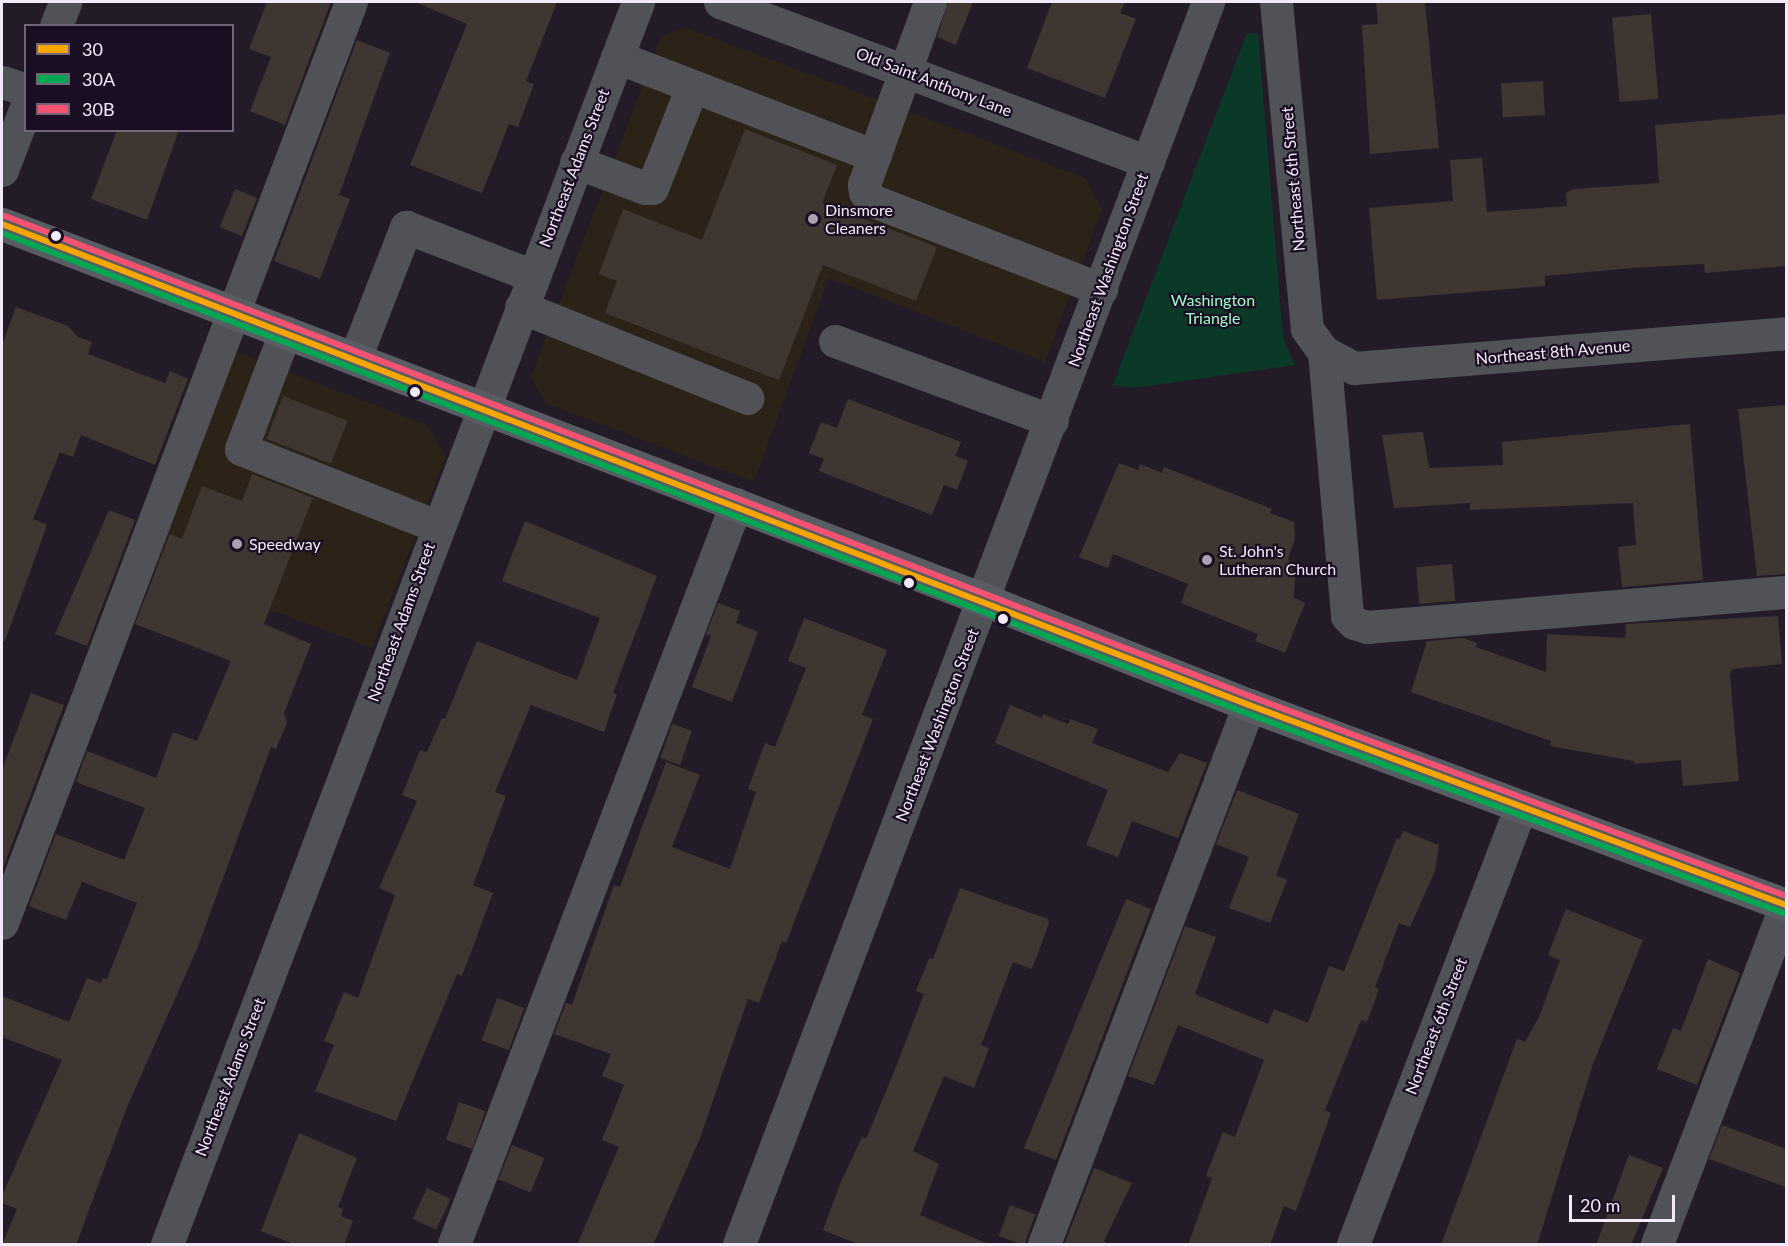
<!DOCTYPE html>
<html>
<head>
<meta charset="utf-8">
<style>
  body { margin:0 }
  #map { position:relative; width:1788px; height:1246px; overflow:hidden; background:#231c28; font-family:Lato,sans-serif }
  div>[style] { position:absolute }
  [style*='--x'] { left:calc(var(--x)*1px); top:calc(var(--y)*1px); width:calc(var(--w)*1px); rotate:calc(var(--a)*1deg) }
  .commercial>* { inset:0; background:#2c2217 }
  .green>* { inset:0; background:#0b3928 }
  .building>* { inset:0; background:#3f3632; transform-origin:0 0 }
  .minor>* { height:33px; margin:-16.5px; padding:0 16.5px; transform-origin:16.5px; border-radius:16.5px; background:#505258 }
  .major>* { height:33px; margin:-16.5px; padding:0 16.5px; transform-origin:16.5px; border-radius:16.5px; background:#595c62 }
  .bus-1>* { height:6px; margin:-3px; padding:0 3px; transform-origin:3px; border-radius:3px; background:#f7a600 }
  .bus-2>* { height:6px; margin:-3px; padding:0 3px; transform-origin:3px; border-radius:3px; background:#00a651 }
  .bus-3>* { height:6px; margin:-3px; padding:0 3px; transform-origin:3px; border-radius:3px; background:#f65372 }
  .dots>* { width:16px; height:16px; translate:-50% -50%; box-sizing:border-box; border:3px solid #1b0e23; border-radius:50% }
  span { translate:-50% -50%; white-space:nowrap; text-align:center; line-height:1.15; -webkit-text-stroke:4.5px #1b0e23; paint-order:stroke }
  .street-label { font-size:16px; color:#f2eaf9 }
  .poi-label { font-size:16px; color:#f2eaf9 }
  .left { translate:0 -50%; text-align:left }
  .park-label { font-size:16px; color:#9bfbcc }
  .frame { position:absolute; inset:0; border:3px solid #f2eaf9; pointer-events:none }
  .legend { position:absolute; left:24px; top:24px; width:210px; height:108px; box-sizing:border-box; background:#1b0e23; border:2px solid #716679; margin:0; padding:8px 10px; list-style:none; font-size:18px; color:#f2eaf9 }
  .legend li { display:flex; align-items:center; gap:12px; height:30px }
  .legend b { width:30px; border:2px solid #716679 }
  .scale { position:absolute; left:1569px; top:1195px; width:106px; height:27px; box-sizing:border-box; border:3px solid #f2eaf9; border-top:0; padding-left:8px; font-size:18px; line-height:21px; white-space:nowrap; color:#f2eaf9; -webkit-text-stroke:4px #1b0e23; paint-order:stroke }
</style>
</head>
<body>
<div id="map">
  <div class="commercial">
    <i style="clip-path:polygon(684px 27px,1085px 178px,1102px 209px,1045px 362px,829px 278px,754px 482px,545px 403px,531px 377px,661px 37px)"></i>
    <i style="clip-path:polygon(226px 348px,427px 425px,446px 456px,372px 648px,143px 562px)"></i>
  </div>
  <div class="green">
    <i style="clip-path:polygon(1247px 33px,1258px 34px,1283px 338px,1295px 365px,1133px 388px,1113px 385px)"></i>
  </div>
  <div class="building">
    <i style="clip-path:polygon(267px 2px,331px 2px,285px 125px,250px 111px,271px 57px,249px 49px)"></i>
    <i style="clip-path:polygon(415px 2px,557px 2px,526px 81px,534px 84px,518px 127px,509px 124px,482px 193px,410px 165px,467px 24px)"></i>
    <i style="clip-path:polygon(948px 2px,973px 2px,956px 45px,937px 37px)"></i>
    <i style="clip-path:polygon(1052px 2px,1125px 2px,1120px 13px,1136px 19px,1105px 98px,1027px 68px)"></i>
    <i style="clip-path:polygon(1376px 2px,1425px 2px,1439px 148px,1370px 154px,1362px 25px,1378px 24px)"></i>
    <i style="left:1651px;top:14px;width:85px;height:39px;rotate:85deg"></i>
    <i style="clip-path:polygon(357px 40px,390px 53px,339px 195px,350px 199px,320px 279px,274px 261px)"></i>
    <i style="left:1543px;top:81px;width:34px;height:42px;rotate:87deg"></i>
    <i style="clip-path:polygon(1786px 114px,1786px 266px,1705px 273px,1704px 264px,1632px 268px,1545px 276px,1545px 286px,1377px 300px,1369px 208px,1453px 201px,1450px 160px,1482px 158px,1487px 212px,1567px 206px,1566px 193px,1574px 189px,1659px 183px,1655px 125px)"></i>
    <i style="clip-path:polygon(745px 129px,837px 165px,822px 203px,937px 247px,916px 301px,823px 265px,779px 380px,605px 313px,617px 281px,599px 274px,623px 209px,702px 240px)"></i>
    <i style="clip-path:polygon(117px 130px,179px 130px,147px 220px,91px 199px)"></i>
    <i style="left:235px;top:189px;width:24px;height:41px;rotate:22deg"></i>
    <i style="clip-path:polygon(16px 307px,68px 326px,78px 337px,92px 342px,88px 354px,165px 383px,170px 371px,188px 379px,155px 465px,81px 435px,73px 457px,60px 452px,33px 519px,47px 525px,5px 641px,2px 640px,2px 345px)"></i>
    <i style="left:283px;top:396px;width:69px;height:46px;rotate:21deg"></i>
    <i style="clip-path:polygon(848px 399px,961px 442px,955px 456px,968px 461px,957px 490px,944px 485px,932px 515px,819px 471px,824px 459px,809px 453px,821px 422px,837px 428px)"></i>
    <i style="clip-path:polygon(1786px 405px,1786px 574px,1757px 576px,1738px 409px)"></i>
    <i style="clip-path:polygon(1690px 424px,1703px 580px,1622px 587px,1618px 547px,1636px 545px,1633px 503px,1470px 510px,1470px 503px,1394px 508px,1382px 435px,1423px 432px,1429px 468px,1503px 465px,1502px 442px)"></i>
    <i style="clip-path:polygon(1119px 463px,1138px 470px,1140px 464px,1162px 473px,1164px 467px,1272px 509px,1270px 513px,1294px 522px,1295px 539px,1288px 558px,1295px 577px,1294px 598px,1305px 603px,1285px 653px,1255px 641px,1258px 634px,1181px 603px,1188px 584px,1113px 554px,1108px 568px,1079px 557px)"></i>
    <i style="clip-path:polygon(252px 474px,316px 499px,312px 500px,264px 624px,311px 644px,284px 713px,287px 723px,276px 749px,271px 747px,197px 949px,127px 1107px,76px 1245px,2px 1245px,17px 1209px,2px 1203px,2px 1196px,62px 1060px,2px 1037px,2px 996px,69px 1022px,87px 978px,101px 983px,103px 978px,107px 979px,137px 903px,82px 882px,66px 920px,29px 906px,56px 834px,124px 860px,145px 808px,76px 782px,87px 751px,156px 778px,173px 732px,197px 741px,231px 661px,135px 624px,170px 534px,182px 539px,202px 486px,242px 501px)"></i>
    <i style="clip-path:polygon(109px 510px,135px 520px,87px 646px,55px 634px)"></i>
    <i style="clip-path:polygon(525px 521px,657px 576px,613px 693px,617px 694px,604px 732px,531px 705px,495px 792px,506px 796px,473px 885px,493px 893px,462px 976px,457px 974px,396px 1121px,315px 1091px,334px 1045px,324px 1041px,344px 992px,358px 998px,395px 895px,379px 888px,417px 801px,402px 795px,420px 750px,427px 752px,442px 718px,445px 719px,477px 641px,577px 680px,600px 618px,502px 581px)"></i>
    <i style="left:1452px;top:564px;width:37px;height:36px;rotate:85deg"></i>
    <i style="clip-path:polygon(718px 603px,740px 611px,736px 623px,758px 632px,732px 702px,692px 687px,711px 636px,706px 634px)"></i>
    <i style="clip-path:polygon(1778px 616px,1782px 664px,1732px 669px,1730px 674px,1739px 781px,1683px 786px,1681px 760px,1634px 764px,1634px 761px,1550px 746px,1551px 741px,1411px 692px,1427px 641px,1463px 638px,1477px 643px,1476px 647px,1546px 672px,1547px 634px,1625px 638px,1626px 624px)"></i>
    <i style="clip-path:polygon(804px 618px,887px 650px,862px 715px,873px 719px,786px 943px,782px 941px,759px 1003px,748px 999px,700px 1138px,653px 1245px,577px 1245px,619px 1147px,602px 1140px,624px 1085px,602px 1076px,611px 1054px,554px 1034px,566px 1003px,572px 1005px,614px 885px,620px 887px,666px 762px,700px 775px,672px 847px,730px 869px,756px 792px,748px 789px,765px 743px,775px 747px,806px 668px,788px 661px)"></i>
    <i style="clip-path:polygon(31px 693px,64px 705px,2px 871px,2px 770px)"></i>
    <i style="clip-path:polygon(1010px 705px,1042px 718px,1043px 714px,1068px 724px,1070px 719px,1098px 729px,1092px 743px,1168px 772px,1180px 753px,1207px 763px,1178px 838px,1132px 821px,1118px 857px,1086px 845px,1108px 790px,995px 743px)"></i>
    <i style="left:672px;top:724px;width:21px;height:36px;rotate:19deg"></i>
    <i style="clip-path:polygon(1237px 790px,1299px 814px,1276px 875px,1287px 880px,1270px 923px,1229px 908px,1249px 857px,1216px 844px)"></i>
    <i style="clip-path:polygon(1403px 831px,1439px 845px,1435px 871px,1410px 927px,1399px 923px,1375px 987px,1379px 989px,1367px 1022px,1361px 1020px,1325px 1110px,1331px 1113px,1296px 1211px,1284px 1206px,1270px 1245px,1188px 1245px,1212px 1178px,1206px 1176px,1223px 1132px,1235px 1137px,1264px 1060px,1178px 1025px,1154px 1085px,1128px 1076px,1185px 926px,1216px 937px,1195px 994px,1268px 1024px,1274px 1009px,1308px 1023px,1329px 966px,1344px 971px,1397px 838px,1400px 839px)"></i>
    <i style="clip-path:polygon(960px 888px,1048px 919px,1049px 923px,1032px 969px,1013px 962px,981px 1045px,989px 1048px,974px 1088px,944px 1076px,913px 1151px,939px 1164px,920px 1215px,991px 1245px,860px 1245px,823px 1230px,840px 1184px,862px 1137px,866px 1139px,896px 1067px,924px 994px,916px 991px,929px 958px,933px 959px)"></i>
    <i style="clip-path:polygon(1126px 899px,1151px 909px,1056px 1160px,1024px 1148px)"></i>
    <i style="clip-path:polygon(1566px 909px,1643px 940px,1593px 1064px,1537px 1245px,1441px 1245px,1517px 1039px,1525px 1042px,1539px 1017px,1560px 960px,1548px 955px)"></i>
    <i style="clip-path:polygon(1708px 959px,1740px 973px,1697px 1085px,1657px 1069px,1673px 1028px,1681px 1031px)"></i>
    <i style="left:497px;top:998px;width:29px;height:45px;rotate:20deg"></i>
    <i style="left:459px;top:1102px;width:28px;height:40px;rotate:19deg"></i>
    <i style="clip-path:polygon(1722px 1125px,1786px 1149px,1786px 1187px,1709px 1159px)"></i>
    <i style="clip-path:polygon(299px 1133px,357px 1158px,338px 1207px,343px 1209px,341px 1216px,353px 1221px,344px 1245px,296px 1245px,261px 1231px)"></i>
    <i style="left:512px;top:1145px;width:35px;height:37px;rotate:22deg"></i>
    <i style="clip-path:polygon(1629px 1155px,1663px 1168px,1631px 1245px,1596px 1245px)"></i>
    <i style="clip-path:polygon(1094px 1168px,1132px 1183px,1104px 1241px,1107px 1245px,1064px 1245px)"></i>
    <i style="left:427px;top:1188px;width:26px;height:34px;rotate:25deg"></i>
    <i style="left:1010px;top:1205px;width:27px;height:33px;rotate:20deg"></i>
  </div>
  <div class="minor">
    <i style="--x:720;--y:2;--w:457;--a:20.5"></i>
    <i style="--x:930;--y:2;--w:194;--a:109.9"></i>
    <i style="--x:864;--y:184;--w:8;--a:83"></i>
    <i style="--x:865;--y:192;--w:10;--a:53"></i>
    <i style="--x:871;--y:200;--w:247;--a:21.2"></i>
    <i style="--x:1276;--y:2;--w:328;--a:84.6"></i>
    <i style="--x:1307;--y:329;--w:29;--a:54"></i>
    <i style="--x:1324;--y:352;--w:34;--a:28"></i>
    <i style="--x:1354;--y:368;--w:433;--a:-4.6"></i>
    <i style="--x:56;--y:26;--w:26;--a:-69"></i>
    <i style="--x:617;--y:57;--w:276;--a:21"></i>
    <i style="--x:2;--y:82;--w:25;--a:18"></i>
    <i style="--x:576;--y:162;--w:74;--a:20.6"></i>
    <i style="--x:645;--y:188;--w:7;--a:0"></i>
    <i style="--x:652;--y:188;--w:109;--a:-68.4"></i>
    <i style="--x:2;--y:170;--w:67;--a:-69.1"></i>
    <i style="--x:521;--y:307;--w:244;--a:21.9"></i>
    <i style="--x:285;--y:332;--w:125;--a:110.6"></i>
    <i style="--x:241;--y:449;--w:210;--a:21.5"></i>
    <i style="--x:835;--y:341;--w:231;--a:20.2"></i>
    <i style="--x:1324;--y:352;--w:265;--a:85"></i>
    <i style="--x:1347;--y:616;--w:10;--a:45"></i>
    <i style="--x:1354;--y:623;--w:14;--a:17"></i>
    <i style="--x:1367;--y:627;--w:420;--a:-4.8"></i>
    <i style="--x:355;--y:358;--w:141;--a:-68.7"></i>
    <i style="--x:406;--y:227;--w:136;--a:21.1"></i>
    <i style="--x:2;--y:923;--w:985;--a:-69.25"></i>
    <i style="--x:167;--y:1244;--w:1328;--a:-69.23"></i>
    <i style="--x:454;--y:1244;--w:792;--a:-69.14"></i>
    <i style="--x:739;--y:1244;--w:1328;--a:-69.31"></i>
    <i style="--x:1044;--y:1244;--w:577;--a:-69.18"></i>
    <i style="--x:1353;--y:1244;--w:467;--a:-69"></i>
    <i style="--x:1657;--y:1244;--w:364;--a:-69.2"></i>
  </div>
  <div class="major">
    <i style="--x:2;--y:224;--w:1052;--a:20.93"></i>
    <i style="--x:985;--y:600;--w:284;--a:21.7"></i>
    <i style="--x:1249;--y:705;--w:573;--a:20.43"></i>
  </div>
  <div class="bus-1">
    <i style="--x:2;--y:224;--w:1337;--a:21.09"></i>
    <i style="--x:1249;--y:705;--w:573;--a:20.43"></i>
  </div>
  <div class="bus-2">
    <i style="--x:2;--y:233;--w:1333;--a:21.1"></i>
    <i style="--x:1246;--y:713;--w:573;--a:20.43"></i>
  </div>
  <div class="bus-3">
    <i style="--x:5;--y:216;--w:1337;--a:21.09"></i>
    <i style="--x:1252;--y:697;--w:570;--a:20.44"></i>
  </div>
  <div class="dots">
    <i style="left:813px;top:219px;background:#aaa2b0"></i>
    <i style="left:56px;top:236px;background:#f2eaf9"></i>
    <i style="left:415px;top:392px;background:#f2eaf9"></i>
    <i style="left:237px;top:544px;background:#aaa2b0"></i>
    <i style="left:1207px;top:560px;background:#aaa2b0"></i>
    <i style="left:909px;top:583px;background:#f2eaf9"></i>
    <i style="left:1003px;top:619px;background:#f2eaf9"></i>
  </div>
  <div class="street-label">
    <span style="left:934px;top:82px;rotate:21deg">Old Saint Anthony Lane</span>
    <span style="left:574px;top:168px;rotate:-69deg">Northeast Adams Street</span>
    <span style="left:1293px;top:179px;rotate:-95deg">Northeast 6th Street</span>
    <span style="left:1108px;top:270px;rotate:-70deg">Northeast Washington Street</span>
    <span style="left:1553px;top:352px;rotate:-5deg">Northeast 8th Avenue</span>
    <span style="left:401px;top:622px;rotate:-70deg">Northeast Adams Street</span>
    <span style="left:937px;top:725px;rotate:-69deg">Northeast Washington Street</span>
    <span style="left:1436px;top:1026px;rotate:-69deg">Northeast 6th Street</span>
    <span style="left:230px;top:1077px;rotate:-69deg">Northeast Adams Street</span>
  </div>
  <div class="poi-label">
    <span class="left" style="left:825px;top:219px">Dinsmore<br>Cleaners</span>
    <span class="left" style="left:249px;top:544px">Speedway</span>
    <span class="left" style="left:1219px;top:560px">St. John's<br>Lutheran Church</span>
  </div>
  <div class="park-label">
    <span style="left:1213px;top:309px">Washington<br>Triangle</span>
  </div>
  <div class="frame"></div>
  <ul class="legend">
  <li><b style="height:8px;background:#f7a600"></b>30</li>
  <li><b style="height:8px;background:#00a651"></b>30A</li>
  <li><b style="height:8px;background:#f65372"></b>30B</li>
  </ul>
  <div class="scale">20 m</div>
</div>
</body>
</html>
